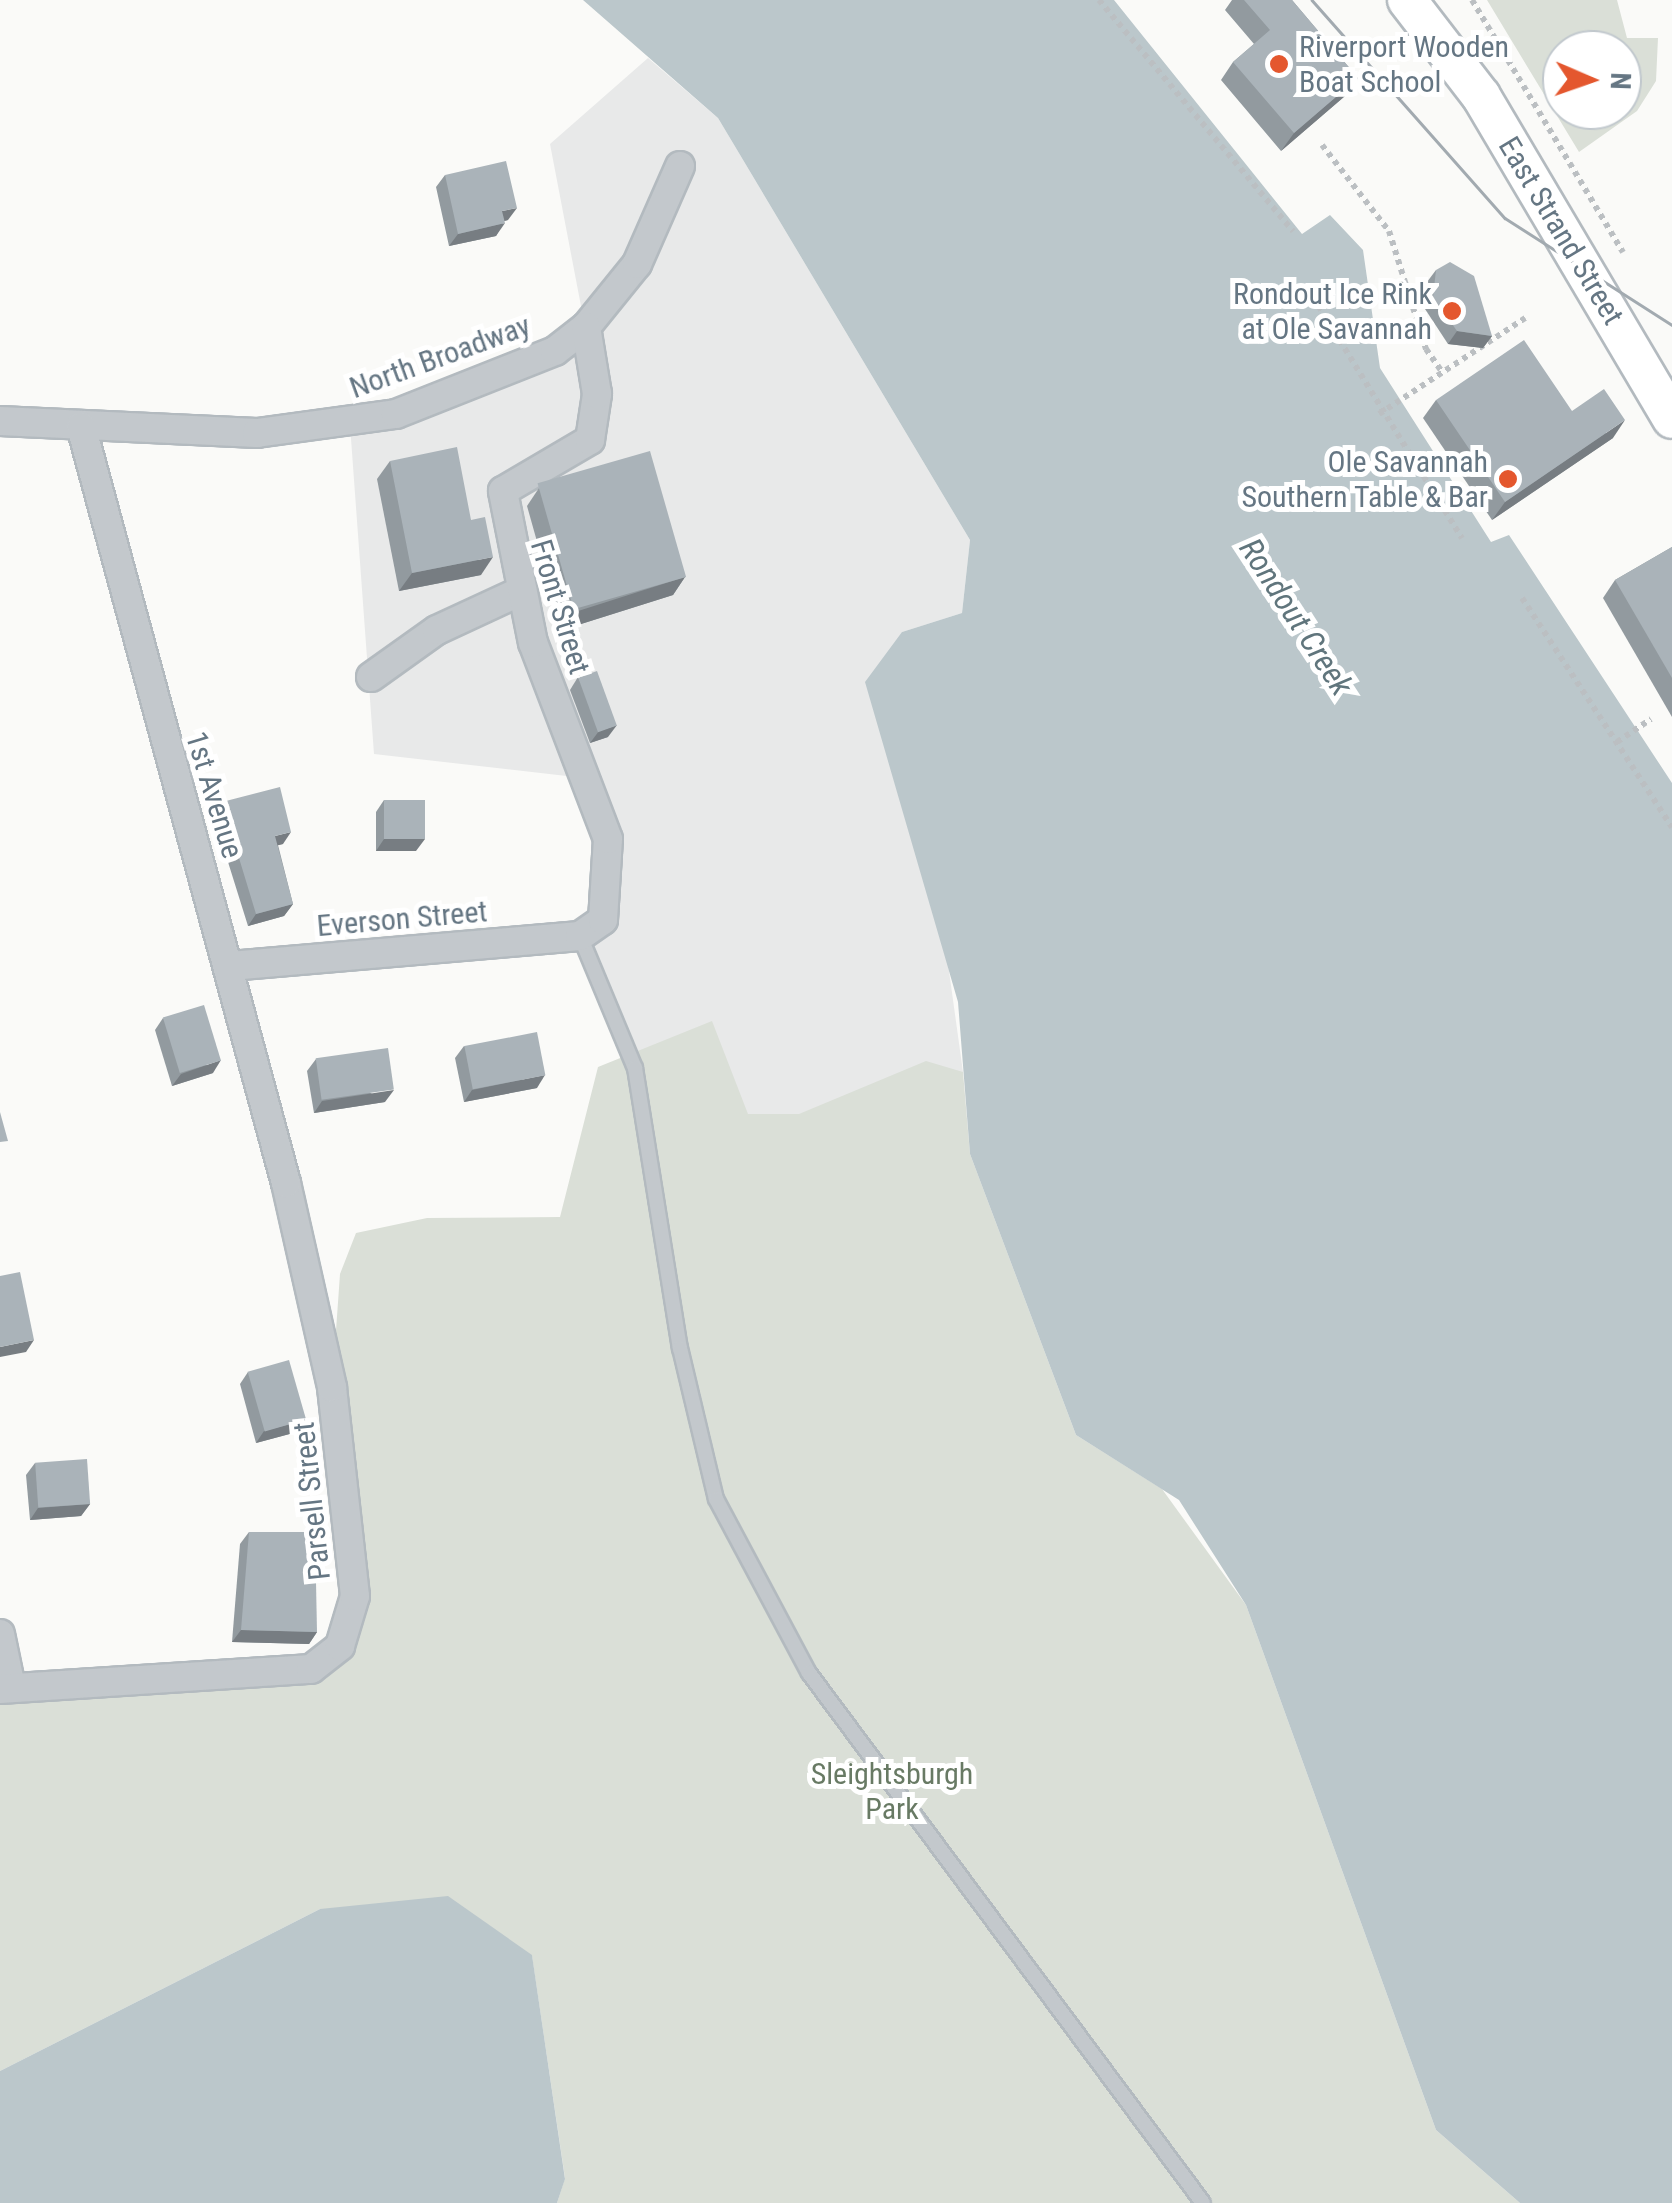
<!DOCTYPE html>
<html>
<head>
<meta charset="utf-8">
<style>
  body { margin:0 }
  #map { position:relative; width:1672px; height:2203px; overflow:hidden; background:#fafaf8; font-family:"Roboto Condensed",sans-serif }
  div>[style] { position:absolute }
  [style*='--x'] { left:calc(var(--x)*1px); top:calc(var(--y)*1px); width:calc(var(--w)*1px); rotate:calc(var(--a)*1deg) }
  .built>* { inset:0; background:#e8e9e9 }
  .green>* { inset:0; background:#dadfd7 }
  .water>* { inset:0; background:#bbc7cb }
  .path>* { height:6px; margin-top:-3px; transform-origin:0; background:repeating-linear-gradient(90deg,#bbbfc2 0 5px,transparent 0 10px) }
  .roads { filter:drop-shadow(2px 0 #b3babf) drop-shadow(-2px 0 #b3babf) drop-shadow(0 2px #b3babf) drop-shadow(0 -2px #b3babf) }
  .lane>* { height:14px; margin:-7px; padding:0 7px; transform-origin:7px; border-radius:7px; background:#c3c8cc }
  .street>* { height:28px; margin:-14px; padding:0 14px; transform-origin:14px; border-radius:14px; background:#c3c8cc }
  .secondary>* { height:38px; margin:-19px; padding:0 19px; transform-origin:19px; border-radius:19px; background:#fff }
  .tram>* { height:2.5px; margin:-1.25px; padding:0 1.25px; transform-origin:1.25px; border-radius:1.25px; background:#a2aab0 }
  .wall>* { inset:0; background:#929a9f }
  .shaded-wall>* { inset:0; background:#777d82 }
  .building>* { inset:0; background:#aab3b9; transform-origin:0 0 }
  .dots>* { width:28px; height:28px; translate:-50% -50%; box-sizing:border-box; border:5px solid #fff; border-radius:50% }
  span { translate:-50% -50%; white-space:nowrap; text-align:center; line-height:1.15; -webkit-text-stroke:10px #fff; paint-order:stroke }
  .poi-label { font-size:30px; color:#657683 }
  .left { translate:0 -50%; text-align:left }
  .right { translate:-100% -50%; text-align:right }
  .street-label { font-size:30px; color:#657683 }
  .park-label { font-size:30px; color:#687a64 }
  .water-label { font-size:32px; color:#60757c; font-style:italic }
  .north { position:absolute; left:1542px; top:30px; width:100px; height:100px; box-sizing:border-box; background:#fff; border:2px solid #c1c8cd; border-radius:50%; rotate:92deg; font-size:28px; font-weight:700; line-height:40px; text-align:center; color:#657683 }
  .north::after { content:''; display:block; margin:auto; width:35px; height:45px; background:#e4572e; clip-path:polygon(50% 0,100% 100%,50% 72%,0 100%) }
</style>
</head>
<body>
<div id="map">
  <div class="built">
    <i style="clip-path:polygon(648px 58px,718px 118px,970px 540px,962px 613px,902px 632px,963px 1072px,664px 1205px,635px 1068px,580px 936px,607px 898px,584px 778px,374px 754px,350px 425px,585px 327px,550px 144px)"></i>
  </div>
  <div class="green">
    <i style="clip-path:polygon(evenodd,1487px 0,1617px 0,1627px 38px,1658px 38px,1656px 81px,1637px 111px,1579px 152px,1487px 0,1622px 50px,1622px 110px,1562px 110px,1562px 50px,1622px 50px)"></i>
    <i style="clip-path:polygon(712px 1021px,748px 1114px,799px 1114px,926px 1061px,963px 1072px,970px 1154px,1076px 1435px,1162px 1489px,1246px 1605px,1436px 2130px,1520px 2203px,557px 2203px,565px 2178px,532px 1956px,320px 1909px,0 2071px,0 1689px,281px 1675px,345px 1635px,332px 1387px,340px 1274px,356px 1233px,427px 1218px,560px 1217px,598px 1067px)"></i>
  </div>
  <div class="water">
    <i style="clip-path:polygon(583px 0,1114px 0,1302px 234px,1330px 215px,1363px 250px,1380px 368px,1491px 542px,1509px 535px,1672px 783px,1672px 2203px,1520px 2203px,1436px 2130px,1246px 1605px,1179px 1500px,1076px 1435px,970px 1154px,958px 1002px,865px 682px,902px 632px,962px 613px,970px 540px,718px 118px)"></i>
    <i style="clip-path:polygon(448px 1896px,532px 1955px,565px 2179px,557px 2203px,0 2203px,0 2071px,320px 1909px)"></i>
  </div>
  <div class="path">
    <i style="--x:1099;--y:0;--w:302;--a:50"></i>
    <i style="--x:1472;--y:0;--w:294;--a:59.1"></i>
    <i style="--x:1322;--y:145;--w:109;--a:52.1"></i>
    <i style="--x:1389;--y:231;--w:124;--a:72.6"></i>
    <i style="--x:1426;--y:349;--w:29;--a:55"></i>
    <i style="--x:1308;--y:289;--w:293;--a:58.3"></i>
    <i style="--x:1379;--y:414;--w:175;--a:-33.3"></i>
    <i style="--x:1522;--y:598;--w:274;--a:56.8"></i>
    <i style="--x:1617;--y:742;--w:41;--a:-34.1"></i>
  </div>
  <div class="roads">
    <div class="lane">
      <i style="--x:580;--y:936;--w:143;--a:67.4"></i>
      <i style="--x:635;--y:1068;--w:284;--a:80.9"></i>
      <i style="--x:680;--y:1348;--w:155;--a:76.6"></i>
      <i style="--x:716;--y:1499;--w:197;--a:61.9"></i>
      <i style="--x:809;--y:1673;--w:660;--a:53.37"></i>
    </div>
    <div class="street">
      <i style="--x:0;--y:421;--w:257;--a:2.7"></i>
      <i style="--x:257;--y:433;--w:140;--a:-7.8"></i>
      <i style="--x:396;--y:414;--w:171;--a:-21.6"></i>
      <i style="--x:555;--y:351;--w:39;--a:-38"></i>
      <i style="--x:586;--y:327;--w:81;--a:-51"></i>
      <i style="--x:637;--y:264;--w:107;--a:-66.3"></i>
      <i style="--x:371;--y:677;--w:81;--a:-35.5"></i>
      <i style="--x:437;--y:630;--w:90;--a:-24.9"></i>
      <i style="--x:230;--y:966;--w:351;--a:-4.9"></i>
      <i style="--x:580;--y:936;--w:28;--a:-35"></i>
      <i style="--x:603;--y:920;--w:81;--a:-86.5"></i>
      <i style="--x:608;--y:839;--w:210;--a:-110.9"></i>
      <i style="--x:533;--y:643;--w:155;--a:-101.2"></i>
      <i style="--x:503;--y:491;--w:101;--a:-30.4"></i>
      <i style="--x:590;--y:440;--w:47;--a:-81.3"></i>
      <i style="--x:597;--y:394;--w:68;--a:-99.3"></i>
      <i style="--x:0;--y:1634;--w:54;--a:78.3"></i>
      <i style="--x:0;--y:1689;--w:312;--a:-3.7"></i>
      <i style="--x:311;--y:1669;--w:37;--a:-38"></i>
      <i style="--x:340;--y:1646;--w:52;--a:-73.3"></i>
      <i style="--x:355;--y:1596;--w:210;--a:-96.3"></i>
      <i style="--x:332;--y:1387;--w:209;--a:-102.7"></i>
      <i style="--x:286;--y:1183;--w:784;--a:-105.15"></i>
    </div>
    <div class="secondary">
      <i style="--x:1407;--y:0;--w:121;--a:52.4"></i>
      <i style="--x:1481;--y:96;--w:375;--a:59.4"></i>
    </div>
  </div>
  <div class="tram">
    <i style="--x:1312;--y:0;--w:291;--a:48.5"></i>
    <i style="--x:1505;--y:218;--w:198;--a:32.6"></i>
  </div>
  <div class="wall">
    <i style="clip-path:polygon(1232px 0,1292px 0,1358px 78px,1345px 96px,1281px 151px,1221px 80px,1233px 62px,1254px 44px,1225px 10px)"></i>
    <i style="clip-path:polygon(445px 175px,508px 220px,504px 221px,496px 236px,449px 246px,436px 187px)"></i>
    <i style="clip-path:polygon(1436px 270px,1492px 336px,1483px 348px,1448px 344px,1425px 309px,1427px 282px)"></i>
    <i style="clip-path:polygon(1436px 400px,1572px 411px,1613px 438px,1492px 520px,1423px 418px)"></i>
    <i style="clip-path:polygon(390px 461px,471px 520px,481px 575px,399px 591px,377px 479px)"></i>
    <i style="clip-path:polygon(539px 488px,685px 577px,673px 595px,562px 630px,527px 506px)"></i>
    <i style="clip-path:polygon(1672px 547px,1672px 717px,1603px 598px,1615px 580px)"></i>
    <i style="clip-path:polygon(578px 677px,608px 737px,590px 743px,570px 690px)"></i>
    <i style="clip-path:polygon(384px 800px,416px 851px,376px 851px,376px 812px)"></i>
    <i style="clip-path:polygon(222px 802px,283px 844px,278px 845px,293px 904px,284px 916px,248px 926px,213px 814px)"></i>
    <i style="clip-path:polygon(163px 1018px,213px 1073px,172px 1086px,155px 1030px)"></i>
    <i style="clip-path:polygon(464px 1046px,537px 1088px,464px 1102px,455px 1058px)"></i>
    <i style="clip-path:polygon(316px 1059px,385px 1102px,314px 1113px,307px 1071px)"></i>
    <i style="clip-path:polygon(248px 1372px,306px 1420px,297px 1432px,256px 1443px,240px 1384px)"></i>
    <i style="clip-path:polygon(35px 1463px,90px 1504px,81px 1516px,30px 1520px,26px 1475px)"></i>
    <i style="clip-path:polygon(249px 1532px,317px 1632px,309px 1644px,232px 1642px,240px 1544px)"></i>
  </div>
  <div class="shaded-wall">
    <i style="clip-path:polygon(1358px 78px,1345px 96px,1281px 151px,1294px 133px)"></i>
    <i style="clip-path:polygon(517px 208px,508px 220px,493px 224px,502px 211px)"></i>
    <i style="clip-path:polygon(505px 223px,496px 236px,449px 246px,458px 234px)"></i>
    <i style="clip-path:polygon(1457px 331px,1492px 336px,1483px 348px,1448px 344px)"></i>
    <i style="clip-path:polygon(1625px 420px,1613px 438px,1492px 520px,1505px 502px)"></i>
    <i style="clip-path:polygon(493px 557px,481px 575px,399px 591px,412px 573px)"></i>
    <i style="clip-path:polygon(685px 577px,673px 595px,562px 630px,575px 612px)"></i>
    <i style="clip-path:polygon(617px 725px,608px 737px,590px 743px,599px 731px)"></i>
    <i style="clip-path:polygon(291px 832px,283px 844px,267px 848px,275px 836px)"></i>
    <i style="clip-path:polygon(384px 839px,425px 839px,416px 851px,376px 851px)"></i>
    <i style="clip-path:polygon(293px 904px,284px 916px,248px 926px,256px 914px)"></i>
    <i style="clip-path:polygon(221px 1060px,213px 1073px,172px 1086px,181px 1074px)"></i>
    <i style="clip-path:polygon(545px 1075px,537px 1088px,464px 1102px,472px 1090px)"></i>
    <i style="clip-path:polygon(394px 1090px,385px 1102px,314px 1113px,322px 1101px)"></i>
    <i style="clip-path:polygon(34px 1340px,26px 1352px,0 1357px,0 1347px)"></i>
    <i style="clip-path:polygon(306px 1420px,297px 1432px,256px 1443px,264px 1431px)"></i>
    <i style="clip-path:polygon(90px 1504px,81px 1516px,30px 1520px,38px 1508px)"></i>
    <i style="clip-path:polygon(241px 1630px,317px 1632px,309px 1644px,232px 1642px)"></i>
  </div>
  <div class="building">
    <i style="clip-path:polygon(1244px 0,1292px 0,1358px 78px,1294px 133px,1233px 62px,1270px 30px)"></i>
    <i style="clip-path:polygon(506px 161px,517px 208px,502px 211px,505px 223px,458px 234px,445px 175px)"></i>
    <i style="clip-path:polygon(1450px 262px,1474px 276px,1492px 336px,1457px 331px,1433px 297px,1436px 270px)"></i>
    <i style="clip-path:polygon(1524px 340px,1572px 411px,1604px 389px,1625px 420px,1505px 502px,1436px 400px)"></i>
    <i style="clip-path:polygon(457px 447px,471px 520px,485px 517px,493px 557px,412px 573px,390px 461px)"></i>
    <i style="left:650px;top:451px;width:131px;height:117px;rotate:74deg"></i>
    <i style="clip-path:polygon(1672px 547px,1672px 678px,1615px 580px)"></i>
    <i style="left:597px;top:671px;width:58px;height:20px;rotate:70deg"></i>
    <i style="clip-path:polygon(280px 787px,291px 832px,275px 836px,293px 904px,256px 914px,222px 802px)"></i>
    <i style="left:384px;top:800px;width:41px;height:39px"></i>
    <i style="left:204px;top:1005px;width:58px;height:43px;rotate:73deg"></i>
    <i style="left:537px;top:1032px;width:44px;height:74px;rotate:79deg"></i>
    <i style="left:388px;top:1048px;width:42px;height:73px;rotate:82deg"></i>
    <i style="clip-path:polygon(0 1112px,8px 1141px,0 1142px)"></i>
    <i style="clip-path:polygon(20px 1272px,34px 1340px,0 1347px,0 1276px)"></i>
    <i style="left:289px;top:1360px;width:62px;height:43px;rotate:74deg"></i>
    <i style="left:87px;top:1459px;width:45px;height:52px;rotate:86deg"></i>
    <i style="clip-path:polygon(249px 1532px,315px 1532px,317px 1632px,241px 1630px)"></i>
  </div>
  <div class="dots">
    <i style="left:1279px;top:64px;background:#e4572e"></i>
    <i style="left:1452px;top:311px;background:#e4572e"></i>
    <i style="left:1508px;top:479px;background:#e4572e"></i>
  </div>
  <div class="poi-label">
    <span class="left" style="left:1299px;top:64px">Riverport Wooden<br>Boat School</span>
    <span class="right" style="left:1432px;top:311px">Rondout Ice Rink<br>at Ole Savannah</span>
    <span class="right" style="left:1488px;top:479px">Ole Savannah<br>Southern Table &amp; Bar</span>
  </div>
  <div class="street-label">
    <span style="left:1561px;top:231px;rotate:59deg">East Strand Street</span>
    <span style="left:440px;top:357px;rotate:-20deg">North Broadway</span>
    <span style="left:560px;top:607px;rotate:73deg">Front Street</span>
    <span style="left:214px;top:795px;rotate:73deg">1st Avenue</span>
    <span style="left:402px;top:919px;rotate:-5deg">Everson Street</span>
    <span style="left:312px;top:1501px;rotate:-96deg">Parsell Street</span>
  </div>
  <div class="park-label">
    <span style="left:892px;top:1791px">Sleightsburgh<br>Park</span>
  </div>
  <div class="water-label">
    <span style="left:1296px;top:617px;rotate:57deg">Rondout Creek</span>
  </div>
  <div class="north">N</div>
</div>
</body>
</html>
